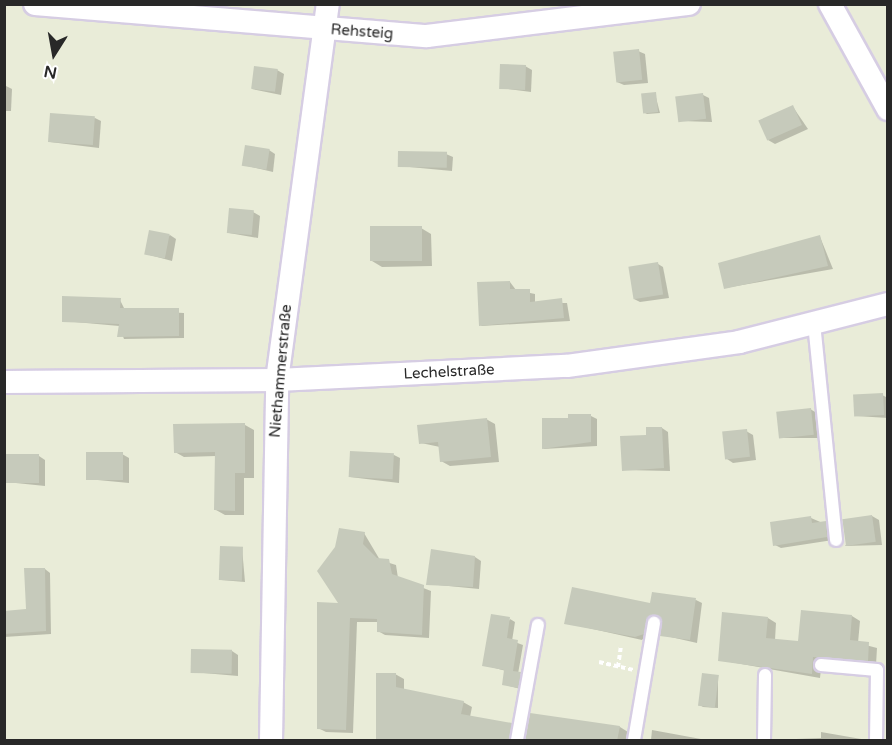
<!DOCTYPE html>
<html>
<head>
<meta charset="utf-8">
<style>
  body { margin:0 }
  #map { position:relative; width:892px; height:745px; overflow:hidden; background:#e9ecd8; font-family:"Varela Round",sans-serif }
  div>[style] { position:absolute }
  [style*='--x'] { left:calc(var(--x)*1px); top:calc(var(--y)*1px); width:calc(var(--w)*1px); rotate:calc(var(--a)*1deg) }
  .shadow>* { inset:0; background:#0003 }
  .building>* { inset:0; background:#c6cabb; transform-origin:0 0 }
  .path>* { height:4px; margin-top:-2px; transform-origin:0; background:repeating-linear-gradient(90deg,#fff 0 4.5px,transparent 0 7.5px) }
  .roads { filter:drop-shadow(2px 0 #d6cde3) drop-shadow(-2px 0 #d6cde3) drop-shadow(0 2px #d6cde3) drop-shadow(0 -2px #d6cde3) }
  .service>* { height:12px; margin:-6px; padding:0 6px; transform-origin:6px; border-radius:6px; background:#fff }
  .minor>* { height:22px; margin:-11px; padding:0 11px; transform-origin:11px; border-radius:11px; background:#fff }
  span { translate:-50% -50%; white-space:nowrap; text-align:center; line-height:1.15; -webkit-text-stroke:4.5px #fff; paint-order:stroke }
  .street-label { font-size:15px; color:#282828 }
  .frame { position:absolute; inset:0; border:6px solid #282828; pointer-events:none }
  .north { position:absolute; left:24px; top:24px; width:60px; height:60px; -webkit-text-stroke:4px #fff; paint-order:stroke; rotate:191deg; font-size:16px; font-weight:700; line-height:24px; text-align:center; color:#282828 }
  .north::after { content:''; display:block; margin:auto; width:21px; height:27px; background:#282828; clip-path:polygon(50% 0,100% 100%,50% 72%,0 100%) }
</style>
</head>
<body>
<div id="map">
  <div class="shadow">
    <i style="clip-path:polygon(638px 51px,645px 54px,648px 83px,624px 85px,617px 82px)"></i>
    <i style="clip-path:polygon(525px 66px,532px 70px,531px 92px,500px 88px)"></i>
    <i style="clip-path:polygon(277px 70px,284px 74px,281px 95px,252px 89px)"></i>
    <i style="clip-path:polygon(4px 85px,12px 89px,11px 111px,4px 111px)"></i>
    <i style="clip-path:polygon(655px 94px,660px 113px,647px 114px,645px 113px)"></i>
    <i style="clip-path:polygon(703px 95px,709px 98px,712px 122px,680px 121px)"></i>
    <i style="clip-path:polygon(793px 107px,808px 129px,775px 144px,768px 140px)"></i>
    <i style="clip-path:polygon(95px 118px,101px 121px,99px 148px,50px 142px)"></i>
    <i style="clip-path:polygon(269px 150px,275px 154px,273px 172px,243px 165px)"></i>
    <i style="clip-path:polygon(446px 154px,453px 157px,452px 171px,399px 166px)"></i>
    <i style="clip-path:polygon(253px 212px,260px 216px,258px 238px,229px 233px)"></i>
    <i style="clip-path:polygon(421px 228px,431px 234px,432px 266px,382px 267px,372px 261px)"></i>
    <i style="clip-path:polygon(170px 235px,176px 239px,172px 261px,146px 254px)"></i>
    <i style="clip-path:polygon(820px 237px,833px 269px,725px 288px)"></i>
    <i style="clip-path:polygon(658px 264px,663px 267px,669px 298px,640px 302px,634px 299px)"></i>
    <i style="clip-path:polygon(510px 282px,516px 290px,535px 294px,535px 303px,567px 303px,570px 321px,481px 326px)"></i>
    <i style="clip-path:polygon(120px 300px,125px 310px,184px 313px,184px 338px,124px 339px,119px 326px,64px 321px)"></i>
    <i style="clip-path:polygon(882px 395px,888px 398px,888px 418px,856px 416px)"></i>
    <i style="clip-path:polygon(810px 409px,817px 413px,820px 438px,781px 438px)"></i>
    <i style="clip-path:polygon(591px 416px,597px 419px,597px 446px,543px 449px,569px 420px)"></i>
    <i style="clip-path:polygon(486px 419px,495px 424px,499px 462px,450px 466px,441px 461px,440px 447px,421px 443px)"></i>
    <i style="clip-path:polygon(245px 425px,254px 430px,254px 478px,244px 478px,244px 515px,225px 515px,216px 510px,216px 456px,184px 457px,175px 452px)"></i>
    <i style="clip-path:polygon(662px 428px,668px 432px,670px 471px,624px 470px,648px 436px)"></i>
    <i style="clip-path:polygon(746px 431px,753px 435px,756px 460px,733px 463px,727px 459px)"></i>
    <i style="clip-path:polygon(122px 454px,129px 458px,129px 483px,87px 479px)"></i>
    <i style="clip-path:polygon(394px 455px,400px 458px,399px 483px,350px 477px)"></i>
    <i style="clip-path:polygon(39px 456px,45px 460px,45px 486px,6px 482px)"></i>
    <i style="clip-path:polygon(872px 516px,879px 520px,882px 545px,845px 546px)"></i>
    <i style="clip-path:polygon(811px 518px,832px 527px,833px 540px,781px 548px,775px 545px)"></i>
    <i style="clip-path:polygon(364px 533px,380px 560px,396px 565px,398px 578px,431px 591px,429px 638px,385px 635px,378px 631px,378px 622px,357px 622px,353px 733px,326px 732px,318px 728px,341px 605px)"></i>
    <i style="clip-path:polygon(242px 548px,245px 582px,221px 580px)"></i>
    <i style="clip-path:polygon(475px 557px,481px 561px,479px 589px,428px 584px)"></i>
    <i style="clip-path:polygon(45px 569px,50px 573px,51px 634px,4px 637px,4px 612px,28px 611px)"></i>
    <i style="clip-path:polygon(696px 600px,702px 603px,697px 643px,662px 635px,661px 618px,642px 640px,566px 623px)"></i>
    <i style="clip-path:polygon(852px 616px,860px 621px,858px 643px,877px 648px,876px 665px,822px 661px,820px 678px,719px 660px,768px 618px,776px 623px,775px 640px,799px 643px)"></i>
    <i style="clip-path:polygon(510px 619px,515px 622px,512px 641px,523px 645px,518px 674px,526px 677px,524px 690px,503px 684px,506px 671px,484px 665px)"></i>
    <i style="clip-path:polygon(232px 651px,238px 655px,238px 676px,192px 672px)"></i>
    <i style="clip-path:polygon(395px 674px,404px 679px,404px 690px,463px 702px,472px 707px,470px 717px,511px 724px,520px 729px,518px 740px,380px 740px)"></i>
    <i style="clip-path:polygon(718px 676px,718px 708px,703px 707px,700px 705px)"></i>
    <i style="clip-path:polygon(620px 727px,628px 732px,627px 740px,527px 740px)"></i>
    <i style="clip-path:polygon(652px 730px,701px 739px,759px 740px,651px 740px)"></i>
    <i style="clip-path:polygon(821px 732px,867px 740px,771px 740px,821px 738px)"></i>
  </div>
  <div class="building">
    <i style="left:639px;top:49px;width:31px;height:26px;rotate:84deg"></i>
    <i style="left:500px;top:64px;width:26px;height:25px;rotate:2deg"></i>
    <i style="left:254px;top:66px;width:24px;height:23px;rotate:7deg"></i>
    <i style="left:656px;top:92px;width:20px;height:15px;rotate:84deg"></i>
    <i style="left:703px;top:93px;width:26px;height:28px;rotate:83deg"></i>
    <i style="left:793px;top:105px;width:22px;height:38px;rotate:66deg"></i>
    <i style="left:50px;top:113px;width:45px;height:29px;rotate:4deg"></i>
    <i style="left:245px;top:145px;width:25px;height:21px;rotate:9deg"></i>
    <i style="left:398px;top:151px;width:49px;height:16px;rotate:1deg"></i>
    <i style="left:229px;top:208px;width:25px;height:25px;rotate:5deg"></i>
    <i style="left:422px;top:226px;width:35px;height:52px;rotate:90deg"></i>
    <i style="left:149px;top:230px;width:21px;height:25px;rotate:11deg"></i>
    <i style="clip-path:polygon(820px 235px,828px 266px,724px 289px,718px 263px)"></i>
    <i style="left:658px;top:262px;width:33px;height:30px;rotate:81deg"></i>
    <i style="clip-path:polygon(510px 281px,510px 289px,530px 289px,530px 302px,562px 298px,564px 318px,479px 326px,477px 282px)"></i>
    <i style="clip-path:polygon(62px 296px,121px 298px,120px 308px,179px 308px,179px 336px,117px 337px,119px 324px,62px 322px)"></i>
    <i style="left:883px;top:393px;width:22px;height:30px;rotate:87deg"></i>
    <i style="left:811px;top:408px;width:27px;height:35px;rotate:84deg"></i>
    <i style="clip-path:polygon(568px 414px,591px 414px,591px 442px,542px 449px,542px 418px,568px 418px)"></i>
    <i style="clip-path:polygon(487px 418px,491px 457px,440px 462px,438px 442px,419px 444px,417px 425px)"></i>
    <i style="clip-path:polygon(245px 423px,245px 473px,235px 473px,235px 511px,214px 510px,215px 452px,174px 453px,173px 424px)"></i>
    <i style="clip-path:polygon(646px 427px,662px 427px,664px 468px,622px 471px,620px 436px,646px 435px)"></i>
    <i style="left:747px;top:429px;width:28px;height:25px;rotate:84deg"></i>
    <i style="left:350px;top:451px;width:44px;height:26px;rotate:3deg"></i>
    <i style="left:86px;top:452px;width:37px;height:28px"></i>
    <i style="left:5px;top:454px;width:34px;height:29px"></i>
    <i style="left:872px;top:515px;width:27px;height:30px;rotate:82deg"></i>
    <i style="clip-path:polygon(811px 516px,812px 523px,826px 521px,827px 537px,773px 546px,770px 522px)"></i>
    <i style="clip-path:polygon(339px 528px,365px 532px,363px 544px,377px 558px,389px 559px,392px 574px,424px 585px,422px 635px,377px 632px,377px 619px,350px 618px,346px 730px,317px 729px,317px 602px,338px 603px,317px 571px,335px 547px)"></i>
    <i style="left:220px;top:546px;width:23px;height:34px;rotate:2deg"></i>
    <i style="clip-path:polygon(431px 549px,475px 556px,473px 587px,426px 585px)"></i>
    <i style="clip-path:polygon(24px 568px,45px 568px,46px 631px,4px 634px,4px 611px,26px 609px)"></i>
    <i style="clip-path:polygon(572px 587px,650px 603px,652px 592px,696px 598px,690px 640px,660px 636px,662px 621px,655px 615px,647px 618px,644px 634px,635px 637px,564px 624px)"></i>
    <i style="clip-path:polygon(801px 610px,852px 615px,850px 640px,869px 642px,868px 661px,813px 657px,812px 674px,718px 661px,722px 612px,768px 617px,766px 638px,798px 641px)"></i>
    <i style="clip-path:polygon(491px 614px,510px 617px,507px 638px,518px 640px,513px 671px,521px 672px,518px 688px,502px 685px,504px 670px,482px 666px)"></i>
    <i style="left:191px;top:649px;width:41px;height:24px;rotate:1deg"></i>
    <i style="clip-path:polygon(376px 673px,396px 673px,396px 687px,464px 701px,461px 714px,512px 723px,509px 741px,376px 739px)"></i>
    <i style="left:702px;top:673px;width:17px;height:33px;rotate:7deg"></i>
    <i style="clip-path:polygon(530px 713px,620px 726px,617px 741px,525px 741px)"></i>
  </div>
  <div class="path">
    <i style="--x:599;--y:662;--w:35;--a:13"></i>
    <i style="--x:618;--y:667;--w:22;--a:-82"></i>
  </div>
  <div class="roads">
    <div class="service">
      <i style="--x:814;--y:323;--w:218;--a:84.2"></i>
      <i style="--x:821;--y:665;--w:56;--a:5.1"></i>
      <i style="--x:877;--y:670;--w:70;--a:90.8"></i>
      <i style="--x:517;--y:740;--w:117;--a:-79.7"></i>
      <i style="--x:634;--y:740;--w:119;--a:-80.3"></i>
      <i style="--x:764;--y:740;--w:65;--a:-89.1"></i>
    </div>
    <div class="minor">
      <i style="--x:35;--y:4;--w:393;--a:4.7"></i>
      <i style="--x:427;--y:36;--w:264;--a:-7"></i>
      <i style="--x:830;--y:4;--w:120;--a:61.1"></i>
      <i style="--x:4;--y:382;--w:273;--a:-0.4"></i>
      <i style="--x:277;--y:380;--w:290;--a:-2.8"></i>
      <i style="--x:567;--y:366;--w:174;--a:-7.9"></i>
      <i style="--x:739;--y:342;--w:154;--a:-14.3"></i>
      <i style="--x:271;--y:740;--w:360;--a:-89"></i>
      <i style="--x:277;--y:380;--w:379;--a:-82.3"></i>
    </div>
  </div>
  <div class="street-label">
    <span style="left:362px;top:32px;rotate:4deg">Rehsteig</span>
    <span style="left:281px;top:371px;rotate:-85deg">Niethammerstraße</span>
    <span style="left:449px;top:372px;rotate:-3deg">Lechelstraße</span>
  </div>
  <div class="frame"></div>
  <div class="north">N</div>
</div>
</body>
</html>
